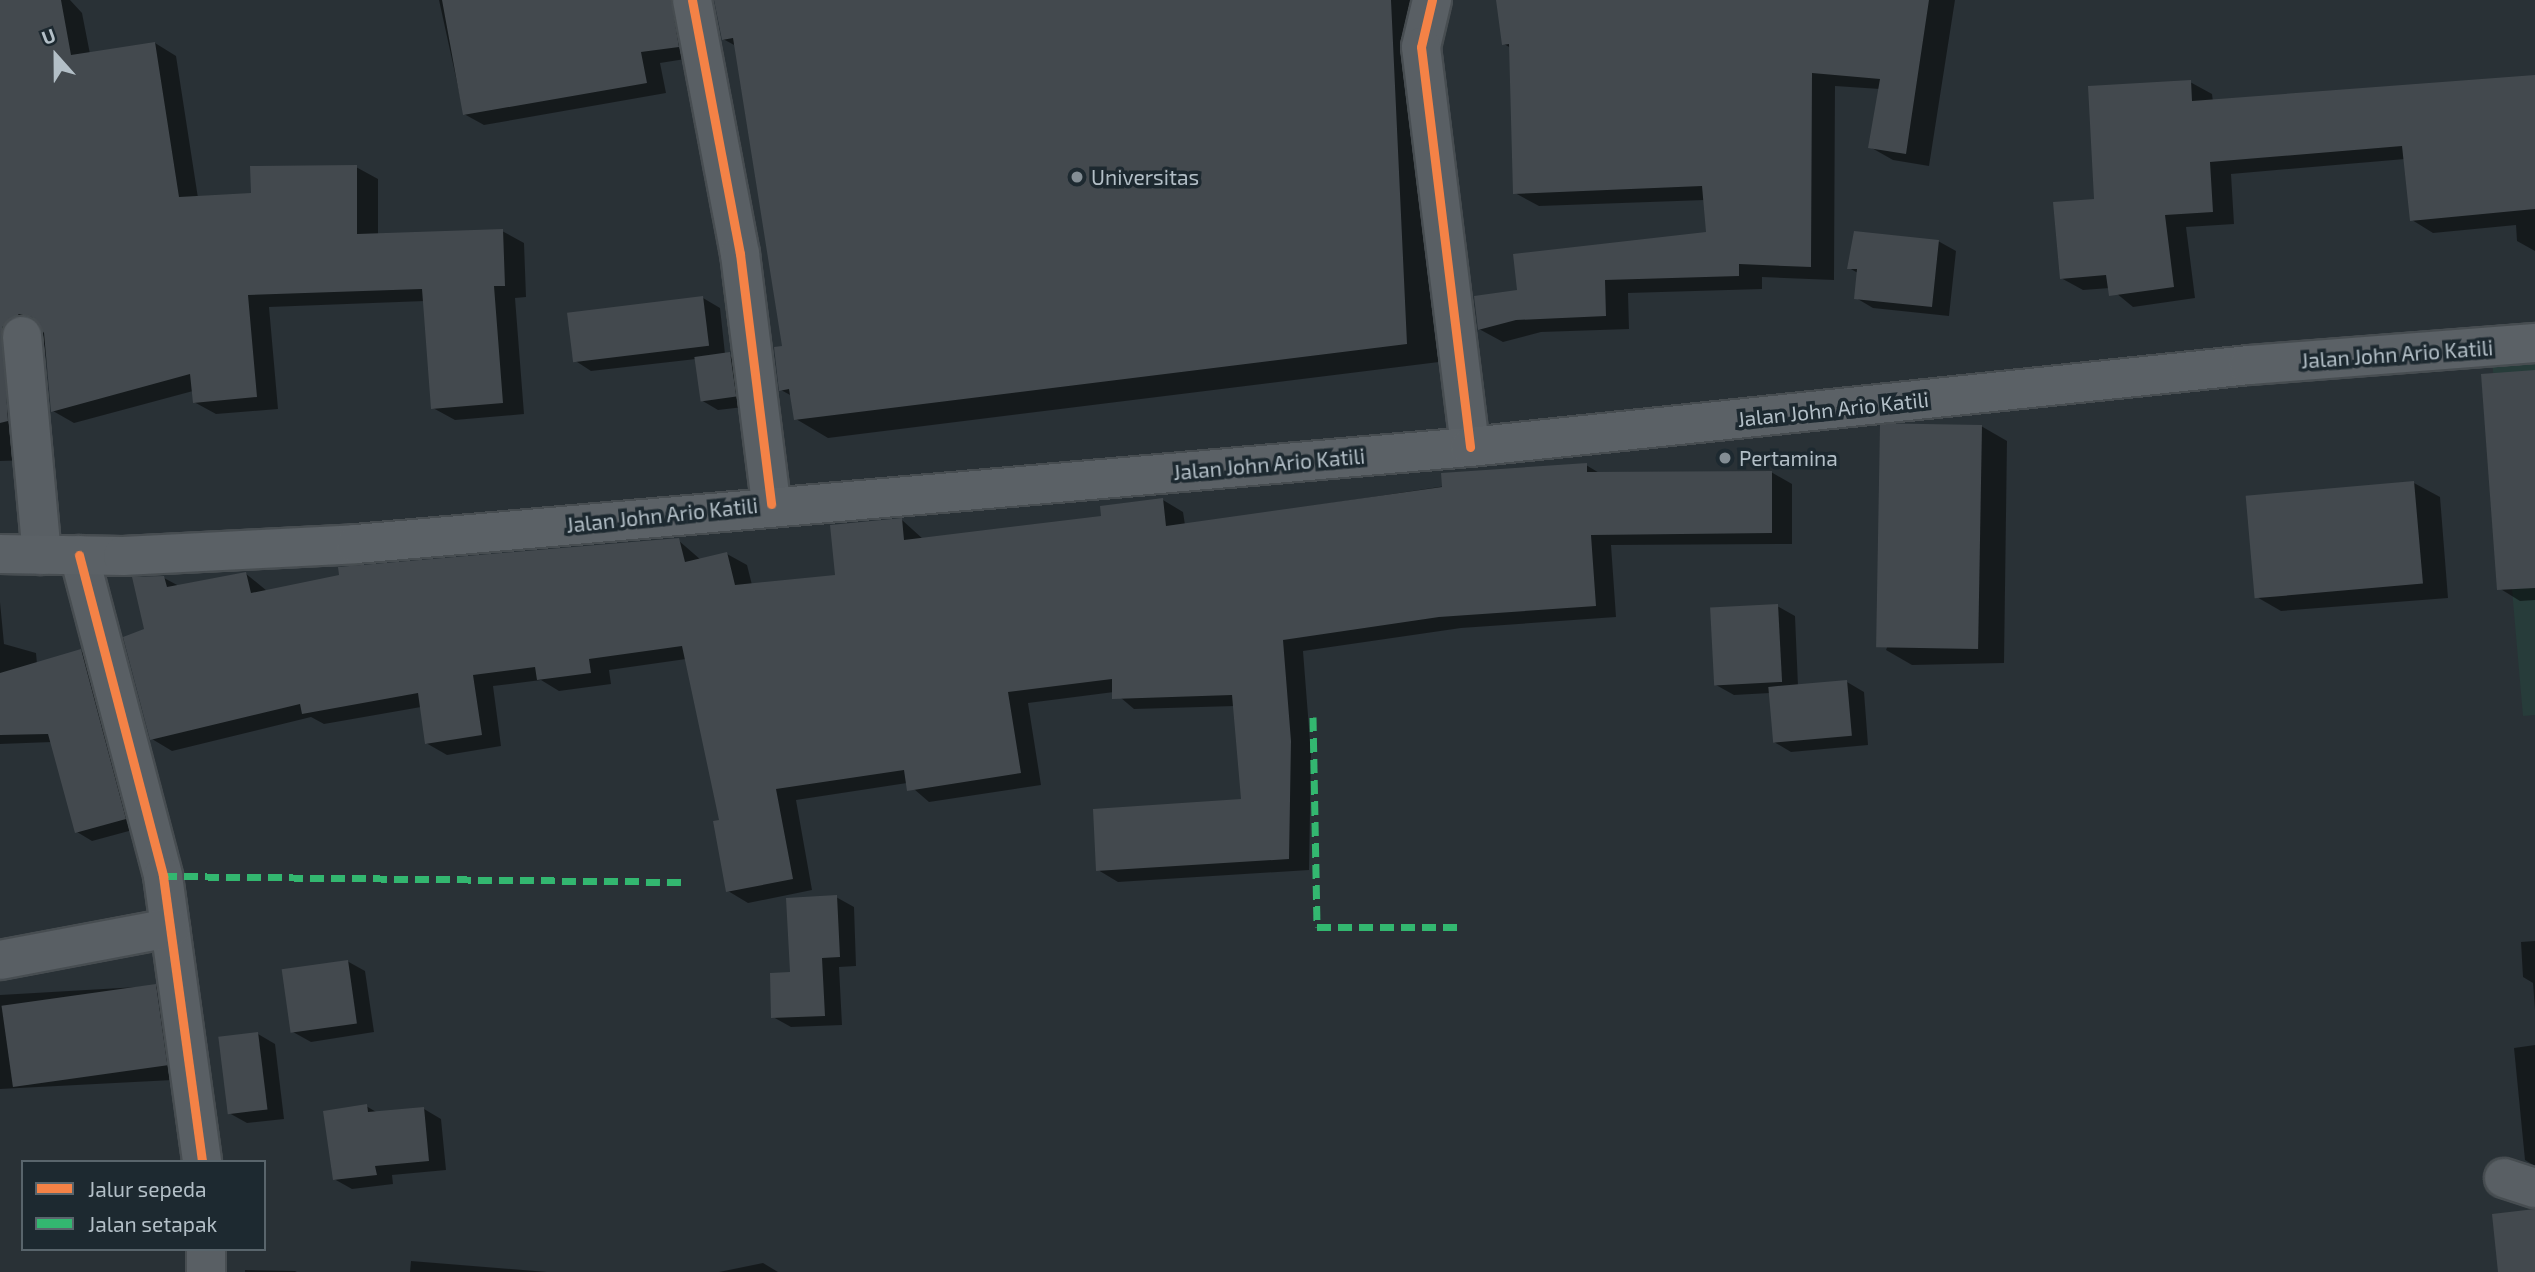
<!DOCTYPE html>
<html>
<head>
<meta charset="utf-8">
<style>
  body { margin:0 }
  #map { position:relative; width:2535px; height:1272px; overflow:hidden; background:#293136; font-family:"Exo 2",sans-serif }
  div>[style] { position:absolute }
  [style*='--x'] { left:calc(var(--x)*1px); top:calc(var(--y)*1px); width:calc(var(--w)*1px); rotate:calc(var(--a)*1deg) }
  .green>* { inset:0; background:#273c3a }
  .shadow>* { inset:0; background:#0007 }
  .building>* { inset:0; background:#43494e; transform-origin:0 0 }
  .roads { filter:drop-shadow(2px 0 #474d51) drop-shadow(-2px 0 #474d51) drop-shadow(0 2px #474d51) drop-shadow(0 -2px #474d51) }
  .minor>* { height:38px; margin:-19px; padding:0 19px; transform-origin:19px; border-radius:19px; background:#595f64 }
  .major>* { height:38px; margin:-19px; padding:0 19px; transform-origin:19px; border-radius:19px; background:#5b6166 }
  .quiet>* { height:7px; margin-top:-3.5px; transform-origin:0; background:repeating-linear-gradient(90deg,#33b770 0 14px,transparent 0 21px) }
  .cycleway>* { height:9px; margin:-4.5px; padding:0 4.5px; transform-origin:4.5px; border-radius:4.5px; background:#f48246 }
  .dots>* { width:19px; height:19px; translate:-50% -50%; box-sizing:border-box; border:4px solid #1d2930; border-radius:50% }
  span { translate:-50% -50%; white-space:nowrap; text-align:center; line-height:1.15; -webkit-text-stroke:7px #1d2930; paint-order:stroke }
  .poi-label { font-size:21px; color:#b3bfc7 }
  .left { translate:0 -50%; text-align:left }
  .street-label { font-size:21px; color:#b3bfc7 }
  .legend { position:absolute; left:21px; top:1160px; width:245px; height:91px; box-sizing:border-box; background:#1d2930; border:2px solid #59656c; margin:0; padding:9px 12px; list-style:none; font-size:21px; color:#b3bfc7 }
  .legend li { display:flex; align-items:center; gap:14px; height:35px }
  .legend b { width:35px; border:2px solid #59656c }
  .north { position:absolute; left:21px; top:21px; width:70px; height:70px; -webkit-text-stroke:5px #1d2930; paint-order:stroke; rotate:339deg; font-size:19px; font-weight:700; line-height:28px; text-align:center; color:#b3bfc7 }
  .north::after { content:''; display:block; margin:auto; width:24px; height:32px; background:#b3bfc7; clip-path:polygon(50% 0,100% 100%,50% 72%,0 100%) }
</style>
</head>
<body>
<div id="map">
  <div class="green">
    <i style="clip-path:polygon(2535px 344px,2535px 715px,2523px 716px,2491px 348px)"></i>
  </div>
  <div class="shadow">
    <i style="clip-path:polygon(0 0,70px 0,82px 13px,90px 54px,155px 43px,176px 56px,198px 198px,253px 195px,356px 167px,378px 179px,378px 235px,502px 231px,524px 243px,526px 297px,515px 298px,524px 414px,455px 420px,433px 408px,425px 301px,269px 307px,278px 409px,216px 414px,194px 402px,193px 391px,74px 423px,53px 411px,42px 328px,32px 329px,31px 460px,0 461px)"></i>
    <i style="clip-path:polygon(439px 0,696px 0,698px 57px,660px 63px,666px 93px,484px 125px,464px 114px)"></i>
    <i style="clip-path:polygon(716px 0,1422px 0,1439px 362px,828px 438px,796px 419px,792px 396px,781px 390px,784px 347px,736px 46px,723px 39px)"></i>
    <i style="clip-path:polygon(1497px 0,1955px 0,1929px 166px,1893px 160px,1870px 147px,1880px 89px,1835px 86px,1834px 280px,1762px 277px,1762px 289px,1628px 293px,1629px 329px,1541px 332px,1503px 342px,1479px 329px,1519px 291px,1708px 233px,1705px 200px,1539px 206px,1515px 193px,1511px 48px,1504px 44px)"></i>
    <i style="clip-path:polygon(2535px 77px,2535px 251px,2517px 241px,2516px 225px,2433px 233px,2412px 220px,2405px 159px,2231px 174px,2234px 224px,2186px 227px,2195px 298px,2133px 307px,2110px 288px,2083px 290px,2061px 278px,2096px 200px,2190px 82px,2212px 94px,2213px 102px)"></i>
    <i style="clip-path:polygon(1938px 241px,1956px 251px,1949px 316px,1873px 308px,1856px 298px,1858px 273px,1849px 268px)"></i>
    <i style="clip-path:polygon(703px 298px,720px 308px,725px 354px,747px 364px,752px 406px,718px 410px,701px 400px,696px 359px,591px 371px,574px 360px)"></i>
    <i style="clip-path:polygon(2535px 371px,2535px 600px,2520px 601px,2499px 588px)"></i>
    <i style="clip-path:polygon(1981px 426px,2007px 441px,2004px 663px,1912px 665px,1886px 650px)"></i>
    <i style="clip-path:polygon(1586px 465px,1601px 474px,1771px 472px,1792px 484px,1792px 544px,1611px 545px,1616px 617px,1461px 628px,1303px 651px,1311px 754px,1309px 870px,1118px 882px,1098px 870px,1243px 801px,1235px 706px,1134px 709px,1114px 692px,1028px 703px,1041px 785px,929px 802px,907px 783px,796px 800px,812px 890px,748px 903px,728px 891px,721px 821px,686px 659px,609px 670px,611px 684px,559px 691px,541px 680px,493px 686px,501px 746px,447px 755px,426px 743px,421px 707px,324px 724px,311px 717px,172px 751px,152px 739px,146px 630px,164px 578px,179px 586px,245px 573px,267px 591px,678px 540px,701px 560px,727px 554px,747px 565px,752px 585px,837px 577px,902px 520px,923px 539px,1103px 517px,1163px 500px,1183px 512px,1185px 525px)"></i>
    <i style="clip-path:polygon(2414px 483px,2440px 497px,2448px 598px,2281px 611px,2255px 596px)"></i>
    <i style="clip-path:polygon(0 602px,4px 644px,36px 653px,37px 664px,81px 651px,96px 660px,140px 828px,92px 841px,77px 832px,52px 742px,0 744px)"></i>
    <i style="clip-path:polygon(1777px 606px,1795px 616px,1798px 686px,1847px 682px,1864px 692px,1868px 745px,1791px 752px,1774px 742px,1770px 693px,1734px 695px,1716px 685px)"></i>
    <i style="clip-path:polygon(836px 897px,854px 907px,856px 966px,839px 967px,842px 1025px,791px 1027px,773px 1017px)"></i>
    <i style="clip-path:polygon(2535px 941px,2535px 1010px,2533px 983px,2523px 977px,2521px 942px)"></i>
    <i style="clip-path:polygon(347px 961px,365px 971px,374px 1032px,311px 1042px,293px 1032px)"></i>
    <i style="clip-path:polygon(155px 986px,181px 1001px,192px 1079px,0 1089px,0 995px)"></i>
    <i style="clip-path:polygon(258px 1034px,275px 1044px,284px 1119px,247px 1123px,229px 1113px)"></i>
    <i style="clip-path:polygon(2535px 1045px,2535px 1166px,2525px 1160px,2514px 1048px)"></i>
    <i style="clip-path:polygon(366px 1106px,378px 1113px,424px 1109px,441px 1119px,446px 1170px,392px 1175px,393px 1184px,352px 1189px,334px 1179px)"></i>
    <i style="clip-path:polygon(411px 1261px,547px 1272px,410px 1272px)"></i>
    <i style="clip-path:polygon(763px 1263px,778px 1272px,719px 1272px)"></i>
    <i style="clip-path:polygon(245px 1270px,295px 1271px,297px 1272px,245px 1272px)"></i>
  </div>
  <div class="building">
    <i style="clip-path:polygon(0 0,61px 0,71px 55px,155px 42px,179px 197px,251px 193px,250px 166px,357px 165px,357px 234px,503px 229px,505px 286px,494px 286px,503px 403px,431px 409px,422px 289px,248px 295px,257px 397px,193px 403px,190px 374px,51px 412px,44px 333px,32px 317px,19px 314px,2px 327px,8px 421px,0 423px)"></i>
    <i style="clip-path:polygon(442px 0,671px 0,679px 47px,641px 52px,647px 83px,463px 115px)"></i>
    <i style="clip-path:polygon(714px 0,1391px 0,1407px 344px,794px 420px,789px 389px,779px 391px,774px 347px,782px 346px,733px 38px,722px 40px)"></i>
    <i style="clip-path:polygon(1496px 0,1929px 0,1906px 154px,1868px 148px,1880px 79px,1812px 73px,1811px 267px,1739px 264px,1739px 276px,1605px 280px,1606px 316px,1516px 320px,1478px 330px,1474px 296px,1517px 290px,1513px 254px,1706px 232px,1702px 186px,1513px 194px,1509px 44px,1502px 45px)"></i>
    <i style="clip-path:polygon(2535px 75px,2535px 209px,2410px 221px,2402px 146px,2210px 162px,2213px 212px,2165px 215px,2174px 287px,2109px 296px,2106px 275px,2060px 279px,2053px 202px,2094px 199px,2088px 86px,2191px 80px,2192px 101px)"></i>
    <i style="clip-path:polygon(1854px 231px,1939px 240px,1932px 307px,1854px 299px,1857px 269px,1847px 269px)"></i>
    <i style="left:703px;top:296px;width:50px;height:137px;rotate:83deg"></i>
    <i style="left:730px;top:352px;width:45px;height:36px;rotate:82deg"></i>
    <i style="clip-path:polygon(2535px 370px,2535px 588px,2497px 590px,2481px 374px)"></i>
    <i style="left:1982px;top:425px;width:224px;height:102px;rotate:91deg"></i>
    <i style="clip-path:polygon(1587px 463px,1587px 472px,1772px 471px,1772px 533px,1591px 535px,1596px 606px,1439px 617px,1283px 640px,1291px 741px,1289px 859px,1096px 871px,1093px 809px,1241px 799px,1232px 695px,1112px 699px,1112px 679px,1008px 692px,1021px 773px,907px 791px,904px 770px,776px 789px,793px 879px,726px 892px,713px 821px,719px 820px,682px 646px,589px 659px,591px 673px,537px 680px,535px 667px,473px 675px,482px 735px,425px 744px,418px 693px,302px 714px,300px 704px,150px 740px,123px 637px,144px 629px,132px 577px,164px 576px,167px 587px,246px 572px,251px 593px,339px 575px,338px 567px,679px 538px,685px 562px,727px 552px,735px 585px,835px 575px,830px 525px,902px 518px,904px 540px,1101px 516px,1100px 506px,1163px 498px,1166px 526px,1442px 487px,1441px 473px)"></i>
    <i style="left:2414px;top:481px;width:103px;height:169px;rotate:85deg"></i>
    <i style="left:1778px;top:604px;width:78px;height:68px;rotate:87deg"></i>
    <i style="clip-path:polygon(81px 649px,126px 819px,75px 833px,48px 734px,0 735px,0 673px)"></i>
    <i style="left:1847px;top:680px;width:56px;height:79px;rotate:85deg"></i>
    <i style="clip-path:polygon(837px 895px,840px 957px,822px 958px,825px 1016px,771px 1018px,770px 973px,790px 972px,786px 898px)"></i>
    <i style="left:348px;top:960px;width:64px;height:67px;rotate:82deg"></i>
    <i style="left:156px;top:984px;width:82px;height:156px;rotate:82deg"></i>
    <i style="left:258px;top:1032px;width:78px;height:40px;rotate:83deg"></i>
    <i style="clip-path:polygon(367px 1104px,368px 1112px,424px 1107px,429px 1161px,375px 1166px,377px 1175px,333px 1180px,323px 1111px)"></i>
    <i style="clip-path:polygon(2535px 1209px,2535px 1272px,2498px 1272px,2492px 1214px)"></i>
  </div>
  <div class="roads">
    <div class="minor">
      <i style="--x:692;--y:0;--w:258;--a:79.3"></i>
      <i style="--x:740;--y:254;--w:252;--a:82.9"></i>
      <i style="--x:1432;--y:0;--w:48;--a:103.2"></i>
      <i style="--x:1421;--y:47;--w:403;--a:83"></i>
      <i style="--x:22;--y:336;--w:220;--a:84.8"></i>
      <i style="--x:79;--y:555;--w:332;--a:75.3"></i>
      <i style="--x:163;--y:876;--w:289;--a:82.2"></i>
      <i style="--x:0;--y:960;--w:173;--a:-10.7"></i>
      <i style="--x:2504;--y:1178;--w:33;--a:18"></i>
      <i style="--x:206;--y:1249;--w:23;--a:90"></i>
    </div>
    <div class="major">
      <i style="--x:0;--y:554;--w:123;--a:0.9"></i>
      <i style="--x:123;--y:556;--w:233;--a:-2.9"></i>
      <i style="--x:356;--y:544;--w:1118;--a:-4.98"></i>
      <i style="--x:1470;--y:447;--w:783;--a:-6.01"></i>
      <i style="--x:2249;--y:365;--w:287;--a:-4.4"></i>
    </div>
  </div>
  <div class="quiet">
    <i style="--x:1313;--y:717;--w:210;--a:88.9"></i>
    <i style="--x:1317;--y:927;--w:142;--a:0"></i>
    <i style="--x:163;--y:876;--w:521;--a:0.66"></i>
  </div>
  <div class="cycleway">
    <i style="--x:692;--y:0;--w:258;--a:79.3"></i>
    <i style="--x:740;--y:254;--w:252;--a:82.9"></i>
    <i style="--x:1432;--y:0;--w:48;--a:103.2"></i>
    <i style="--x:1421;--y:47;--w:403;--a:83"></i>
    <i style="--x:79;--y:555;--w:332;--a:75.3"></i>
    <i style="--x:163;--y:876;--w:289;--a:82.2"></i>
  </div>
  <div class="dots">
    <i style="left:1077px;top:177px;background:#838d94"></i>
    <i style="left:1725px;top:458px;background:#838d94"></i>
  </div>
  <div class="poi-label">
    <span class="left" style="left:1091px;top:177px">Universitas</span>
    <span class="left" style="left:1739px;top:458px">Pertamina</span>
  </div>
  <div class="street-label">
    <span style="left:2397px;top:354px;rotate:-4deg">Jalan John Ario Katili</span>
    <span style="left:1833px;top:409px;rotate:-6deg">Jalan John Ario Katili</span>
    <span style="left:1269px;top:464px;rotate:-5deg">Jalan John Ario Katili</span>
    <span style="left:662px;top:515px;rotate:-6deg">Jalan John Ario Katili</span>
  </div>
  <ul class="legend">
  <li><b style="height:9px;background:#f48246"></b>Jalur sepeda</li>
  <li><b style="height:9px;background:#33b770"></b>Jalan setapak</li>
  </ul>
  <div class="north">U</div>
</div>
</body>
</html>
